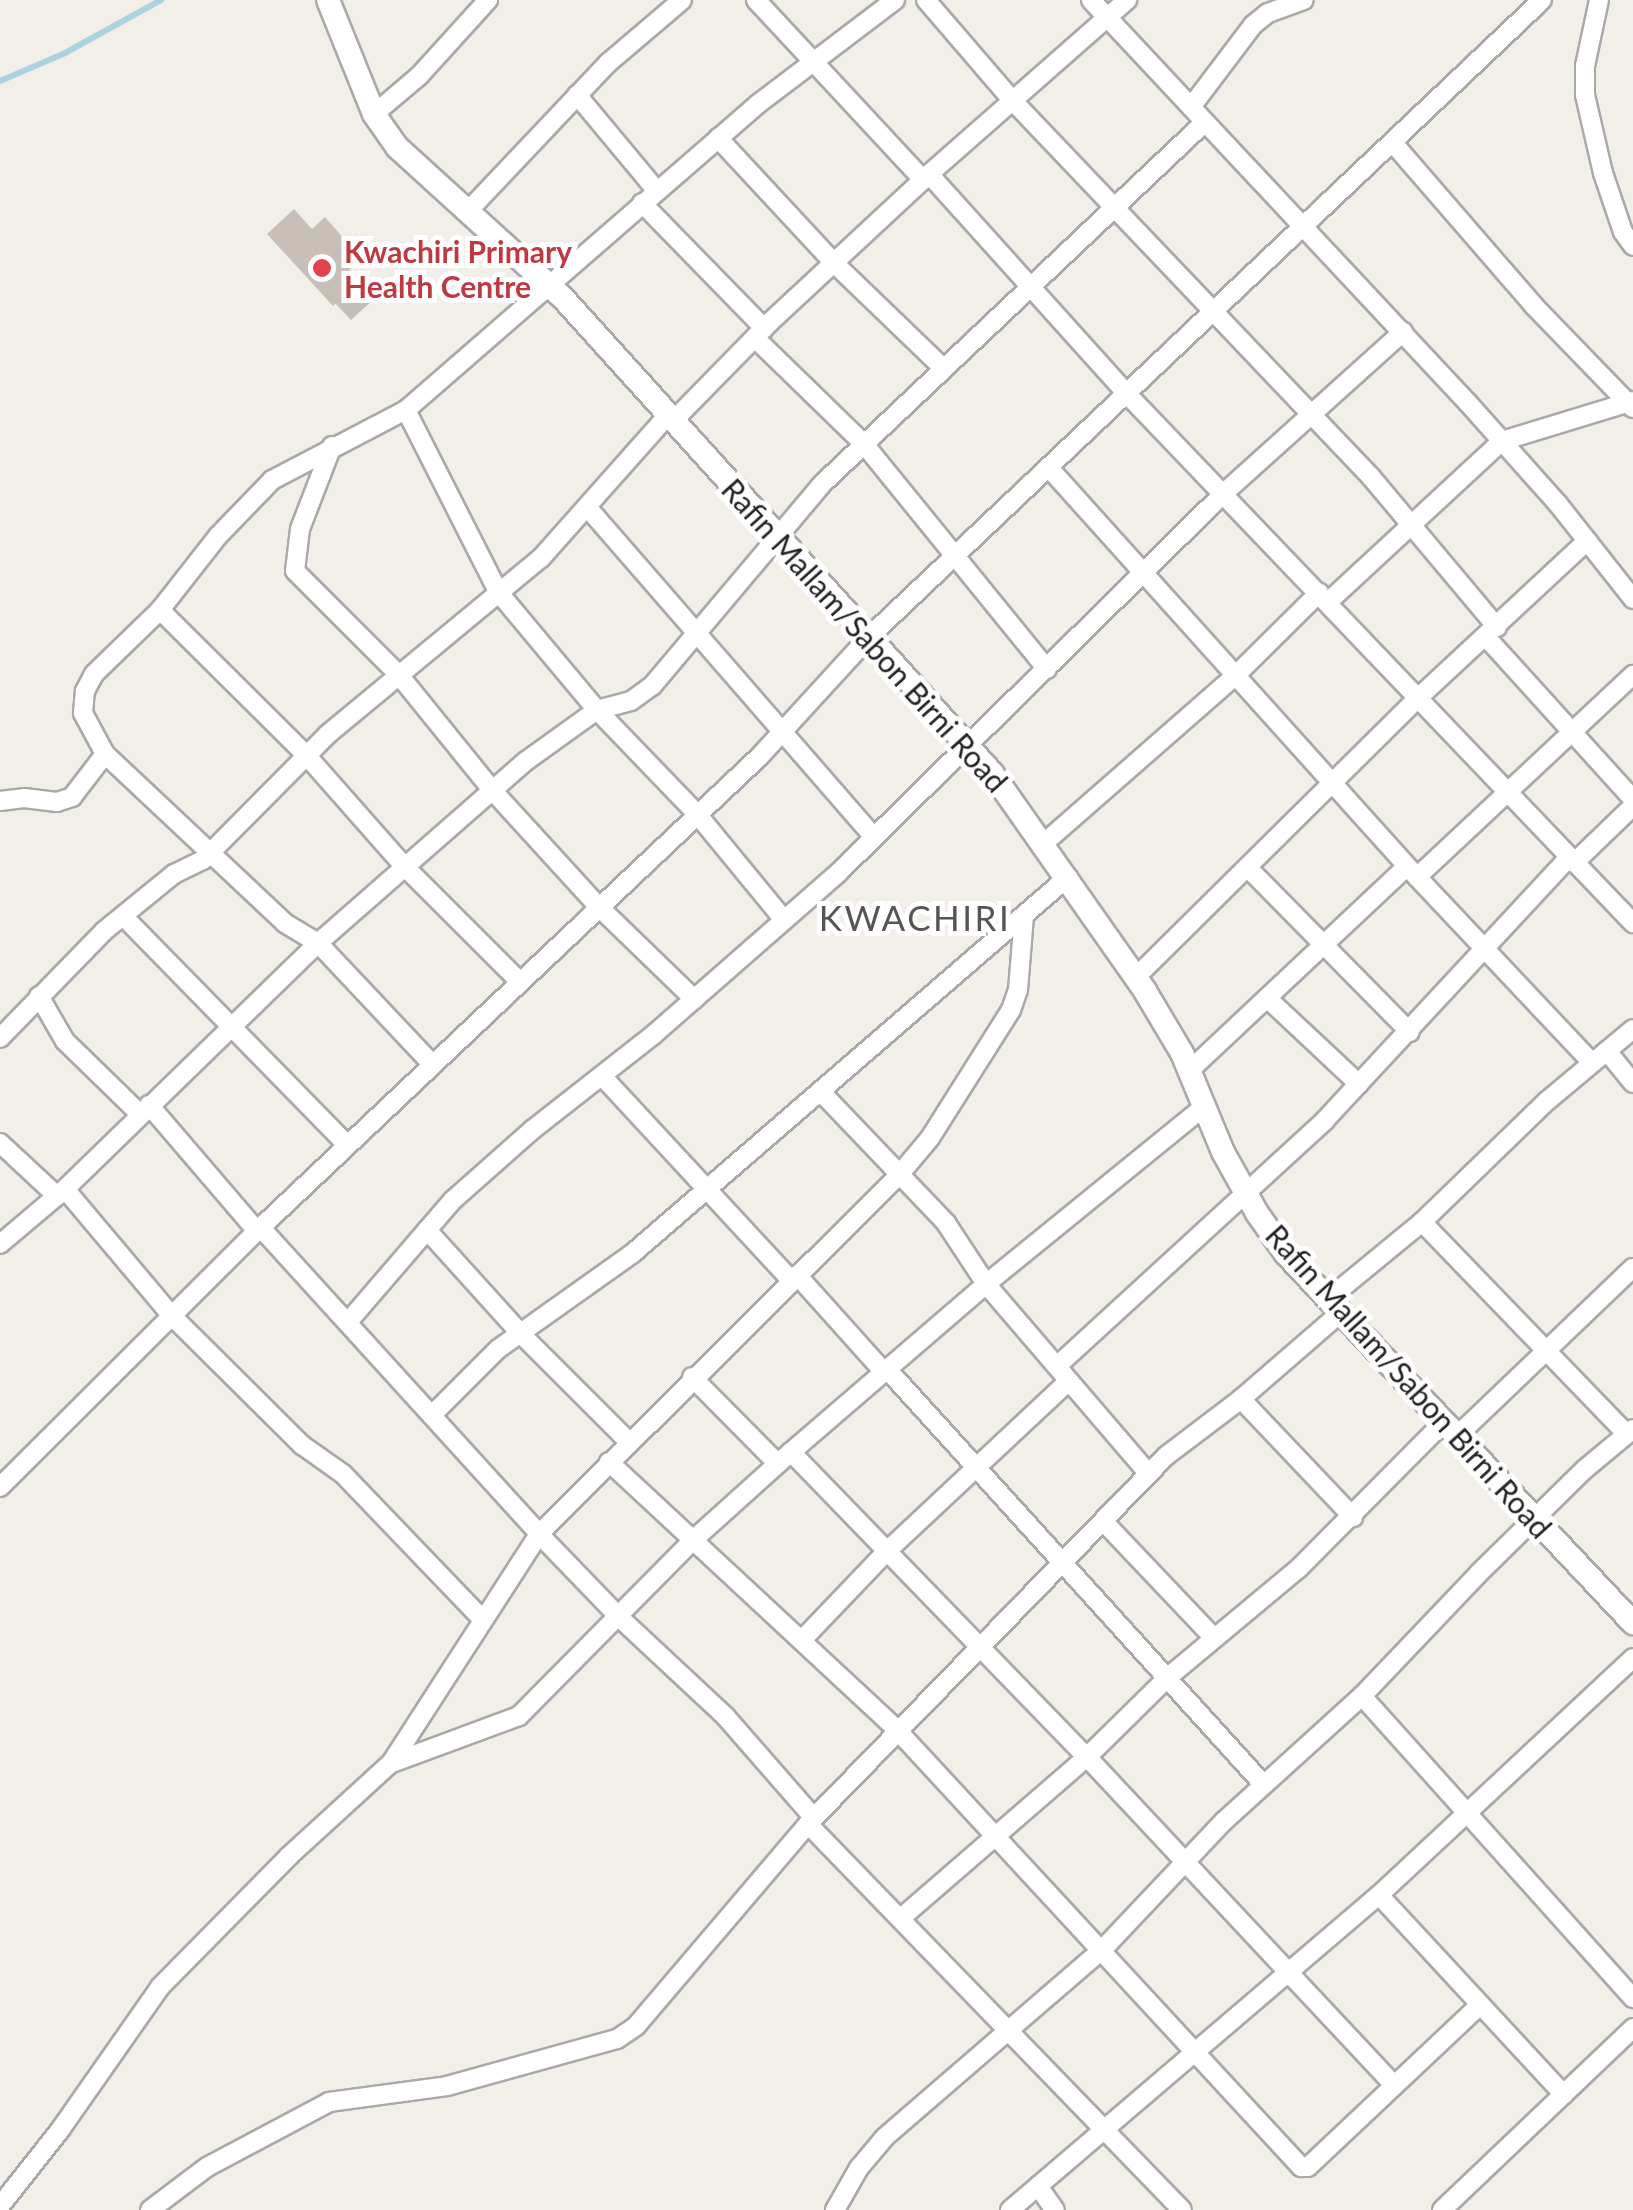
<!DOCTYPE html>
<html>
<head>
<meta charset="utf-8">
<style>
  body { margin:0 }
  #map { position:relative; width:1633px; height:2210px; overflow:hidden; background:#f2efe9; font-family:Lato,sans-serif }
  div>[style] { position:absolute }
  [style*='--x'] { left:calc(var(--x)*1px); top:calc(var(--y)*1px); width:calc(var(--w)*1px); rotate:calc(var(--a)*1deg) }
  .shadow>* { inset:0; background:#0003 }
  .stream>* { height:6px; margin:-3px; padding:0 3px; transform-origin:3px; border-radius:3px; background:#aad3df }
  .building>* { inset:0; background:#c7bfb8 }
  .roads { filter:drop-shadow(2px 0 #a9a9a9) drop-shadow(-2px 0 #a9a9a9) drop-shadow(0 2px #a9a9a9) drop-shadow(0 -2px #a9a9a9) }
  .minor>* { height:18px; margin:-9px; padding:0 9px; transform-origin:9px; border-radius:9px; background:#fff }
  .tertiary>* { height:22px; margin:-11px; padding:0 11px; transform-origin:11px; border-radius:11px; background:#fff }
  .dots>* { width:28px; height:28px; translate:-50% -50%; box-sizing:border-box; border:5px solid #fff; border-radius:50% }
  span { translate:-50% -50%; white-space:nowrap; text-align:center; line-height:1.15; -webkit-text-stroke:10px #fff; paint-order:stroke }
  .health-label { font-size:30px; color:#be3a42; font-weight:700 }
  .left { translate:0 -50%; text-align:left }
  .street-label { font-size:30px; color:#222 }
  .quarter-label { font-size:35px; color:#555; letter-spacing:2.5px }
</style>
</head>
<body>
<div id="map">
  <div class="shadow">
    <i style="clip-path:polygon(313px 232px,340px 236px,361px 259px,348px 271px,374px 299px,351px 320px,270px 234px)"></i>
  </div>
  <div class="stream">
    <i style="--x:0;--y:81;--w:71;--a:-23.3"></i>
    <i style="--x:65;--y:53;--w:110;--a:-28.9"></i>
  </div>
  <div class="building">
    <i style="clip-path:polygon(294px 209px,312px 229px,325px 217px,347px 242px,334px 253px,360px 282px,333px 306px,267px 234px)"></i>
  </div>
  <div class="roads">
    <div class="minor">
      <i style="--x:756;--y:0;--w:246;--a:47.1"></i>
      <i style="--x:926;--y:0;--w:132;--a:49.3"></i>
      <i style="--x:1012;--y:100;--w:521;--a:46.4"></i>
      <i style="--x:1371;--y:477;--w:196;--a:50"></i>
      <i style="--x:1091;--y:0;--w:552;--a:46.91"></i>
      <i style="--x:1468;--y:403;--w:135;--a:48.3"></i>
      <i style="--x:1558;--y:504;--w:121;--a:51.7"></i>
      <i style="--x:1599;--y:0;--w:67;--a:102"></i>
      <i style="--x:1585;--y:66;--w:29;--a:90"></i>
      <i style="--x:1585;--y:95;--w:80;--a:77"></i>
      <i style="--x:1603;--y:173;--w:62;--a:71.3"></i>
      <i style="--x:1623;--y:232;--w:17;--a:54"></i>
      <i style="--x:577;--y:95;--w:125;--a:50.2"></i>
      <i style="--x:1191;--y:107;--w:103;--a:-52.9"></i>
      <i style="--x:1253;--y:25;--w:19;--a:-39"></i>
      <i style="--x:1268;--y:13;--w:38;--a:-20"></i>
      <i style="--x:374;--y:114;--w:59;--a:-40.2"></i>
      <i style="--x:419;--y:76;--w:103;--a:-47.8"></i>
      <i style="--x:718;--y:138;--w:171;--a:47.1"></i>
      <i style="--x:834;--y:263;--w:151;--a:43.9"></i>
      <i style="--x:1393;--y:143;--w:216;--a:49.1"></i>
      <i style="--x:1534;--y:306;--w:142;--a:45.9"></i>
      <i style="--x:929;--y:174;--w:297;--a:48"></i>
      <i style="--x:1128;--y:395;--w:731;--a:46.28"></i>
      <i style="--x:642;--y:203;--w:175;--a:45.7"></i>
      <i style="--x:470;--y:209;--w:201;--a:-46.6"></i>
      <i style="--x:608;--y:63;--w:97;--a:-40.4"></i>
      <i style="--x:755;--y:338;--w:152;--a:44.2"></i>
      <i style="--x:864;--y:444;--w:290;--a:50.9"></i>
      <i style="--x:406;--y:410;--w:205;--a:63.1"></i>
      <i style="--x:499;--y:593;--w:153;--a:50.1"></i>
      <i style="--x:597;--y:710;--w:144;--a:46.1"></i>
      <i style="--x:697;--y:814;--w:137;--a:50.6"></i>
      <i style="--x:674;--y:420;--w:137;--a:-45.6"></i>
      <i style="--x:770;--y:322;--w:217;--a:-42.9"></i>
      <i style="--x:929;--y:174;--w:264;--a:-41.3"></i>
      <i style="--x:332;--y:446;--w:89;--a:111.1"></i>
      <i style="--x:300;--y:529;--w:42;--a:96.8"></i>
      <i style="--x:295;--y:571;--w:147;--a:45"></i>
      <i style="--x:399;--y:675;--w:149;--a:51"></i>
      <i style="--x:493;--y:791;--w:156;--a:47.6"></i>
      <i style="--x:598;--y:906;--w:134;--a:44.1"></i>
      <i style="--x:1050;--y:469;--w:549;--a:48.03"></i>
      <i style="--x:1417;--y:877;--w:255;--a:46.7"></i>
      <i style="--x:587;--y:507;--w:437;--a:49"></i>
      <i style="--x:1328;--y:602;--w:237;--a:-42.8"></i>
      <i style="--x:1502;--y:441;--w:137;--a:-17"></i>
      <i style="--x:160;--y:610;--w:207;--a:44.8"></i>
      <i style="--x:307;--y:756;--w:148;--a:48.6"></i>
      <i style="--x:405;--y:867;--w:161;--a:45"></i>
      <i style="--x:1486;--y:637;--w:219;--a:47.8"></i>
      <i style="--x:0;--y:801;--w:24;--a:-7"></i>
      <i style="--x:24;--y:798;--w:33;--a:7"></i>
      <i style="--x:57;--y:802;--w:16;--a:-18"></i>
      <i style="--x:72;--y:797;--w:54;--a:-52.5"></i>
      <i style="--x:1043;--y:844;--w:257;--a:-41.2"></i>
      <i style="--x:1236;--y:675;--w:117;--a:-44.7"></i>
      <i style="--x:1574;--y:863;--w:82;--a:-44"></i>
      <i style="--x:1249;--y:869;--w:229;--a:45.4"></i>
      <i style="--x:1417;--y:877;--w:296;--a:-43.1"></i>
      <i style="--x:123;--y:916;--w:320;--a:45.6"></i>
      <i style="--x:1136;--y:977;--w:397;--a:-44.7"></i>
      <i style="--x:1418;--y:698;--w:231;--a:-42.9"></i>
      <i style="--x:39;--y:996;--w:52;--a:60"></i>
      <i style="--x:65;--y:1041;--w:105;--a:44.2"></i>
      <i style="--x:1267;--y:998;--w:126;--a:43.1"></i>
      <i style="--x:0;--y:1038;--w:149;--a:-45.8"></i>
      <i style="--x:104;--y:931;--w:90;--a:-39.2"></i>
      <i style="--x:174;--y:874;--w:32;--a:-26"></i>
      <i style="--x:203;--y:860;--w:177;--a:-45.2"></i>
      <i style="--x:328;--y:734;--w:276;--a:-39.6"></i>
      <i style="--x:541;--y:558;--w:193;--a:-48.4"></i>
      <i style="--x:1607;--y:1051;--w:41;--a:50.9"></i>
      <i style="--x:432;--y:1064;--w:166;--a:-133.3"></i>
      <i style="--x:318;--y:943;--w:39;--a:-149"></i>
      <i style="--x:285;--y:923;--w:247;--a:-136.8"></i>
      <i style="--x:105;--y:754;--w:47;--a:-118.2"></i>
      <i style="--x:83;--y:713;--w:22;--a:-85"></i>
      <i style="--x:85;--y:691;--w:19;--a:-62"></i>
      <i style="--x:94;--y:674;--w:92;--a:-44.1"></i>
      <i style="--x:160;--y:610;--w:94;--a:-51.9"></i>
      <i style="--x:218;--y:536;--w:78;--a:-46"></i>
      <i style="--x:272;--y:480;--w:151;--a:-27.6"></i>
      <i style="--x:406;--y:410;--w:466;--a:-41"></i>
      <i style="--x:758;--y:104;--w:172;--a:-37.2"></i>
      <i style="--x:1189;--y:1071;--w:299;--a:-43.2"></i>
      <i style="--x:602;--y:1076;--w:278;--a:47.2"></i>
      <i style="--x:821;--y:1092;--w:181;--a:46.3"></i>
      <i style="--x:946;--y:1223;--w:73;--a:56.7"></i>
      <i style="--x:986;--y:1284;--w:250;--a:49.4"></i>
      <i style="--x:149;--y:1105;--w:166;--a:49.4"></i>
      <i style="--x:0;--y:1143;--w:78;--a:42.9"></i>
      <i style="--x:65;--y:1189;--w:165;--a:49.9"></i>
      <i style="--x:171;--y:1315;--w:185;--a:44.8"></i>
      <i style="--x:302;--y:1445;--w:50;--a:35.3"></i>
      <i style="--x:343;--y:1474;--w:202;--a:46.2"></i>
      <i style="--x:1422;--y:1222;--w:295;--a:46"></i>
      <i style="--x:261;--y:1228;--w:413;--a:47.7"></i>
      <i style="--x:539;--y:1534;--w:117;--a:46"></i>
      <i style="--x:620;--y:1618;--w:144;--a:43"></i>
      <i style="--x:725;--y:1716;--w:135;--a:48.9"></i>
      <i style="--x:427;--y:1230;--w:139;--a:47.9"></i>
      <i style="--x:520;--y:1333;--w:153;--a:45"></i>
      <i style="--x:0;--y:1244;--w:85;--a:-40.2"></i>
      <i style="--x:65;--y:1189;--w:353;--a:-44.2"></i>
      <i style="--x:318;--y:943;--w:276;--a:-41.2"></i>
      <i style="--x:526;--y:761;--w:87;--a:-35.7"></i>
      <i style="--x:597;--y:710;--w:35;--a:-15"></i>
      <i style="--x:631;--y:701;--w:26;--a:-36"></i>
      <i style="--x:652;--y:686;--w:263;--a:-49.9"></i>
      <i style="--x:821;--y:485;--w:528;--a:-43.39"></i>
      <i style="--x:797;--y:1275;--w:130;--a:48.1"></i>
      <i style="--x:1327;--y:1300;--w:123;--a:-39.4"></i>
      <i style="--x:1422;--y:1222;--w:174;--a:-44.1"></i>
      <i style="--x:1547;--y:1101;--w:112;--a:-39.9"></i>
      <i style="--x:348;--y:1322;--w:161;--a:-49.3"></i>
      <i style="--x:453;--y:1200;--w:106;--a:-41.5"></i>
      <i style="--x:532;--y:1130;--w:154;--a:-38.1"></i>
      <i style="--x:653;--y:1035;--w:247;--a:-41.2"></i>
      <i style="--x:839;--y:872;--w:540;--a:-44.55"></i>
      <i style="--x:1224;--y:493;--w:241;--a:-42"></i>
      <i style="--x:1057;--y:1366;--w:364;--a:-42.5"></i>
      <i style="--x:1325;--y:1120;--w:359;--a:-47.1"></i>
      <i style="--x:887;--y:1369;--w:560;--a:47.82"></i>
      <i style="--x:692;--y:1377;--w:122;--a:45.3"></i>
      <i style="--x:1241;--y:1399;--w:163;--a:46.5"></i>
      <i style="--x:432;--y:1415;--w:93;--a:-45"></i>
      <i style="--x:498;--y:1349;--w:166;--a:-35.4"></i>
      <i style="--x:633;--y:1253;--w:575;--a:-40.84"></i>
      <i style="--x:1457;--y:1436;--w:243;--a:-43.7"></i>
      <i style="--x:791;--y:1452;--w:425;--a:45.9"></i>
      <i style="--x:1087;--y:1757;--w:448;--a:46.9"></i>
      <i style="--x:609;--y:1462;--w:395;--a:42.9"></i>
      <i style="--x:898;--y:1731;--w:594;--a:47.25"></i>
      <i style="--x:1301;--y:2167;--w:7;--a:0"></i>
      <i style="--x:1308;--y:2167;--w:236;--a:-43.3"></i>
      <i style="--x:0;--y:1487;--w:363;--a:-44.9"></i>
      <i style="--x:257;--y:1231;--w:692;--a:-43.36"></i>
      <i style="--x:760;--y:756;--w:163;--a:-47.5"></i>
      <i style="--x:870;--y:636;--w:925;--a:-43.42"></i>
      <i style="--x:1103;--y:1521;--w:161;--a:46.5"></i>
      <i style="--x:802;--y:1640;--w:122;--a:-46.3"></i>
      <i style="--x:886;--y:1552;--w:250;--a:-43.1"></i>
      <i style="--x:1362;--y:1696;--w:406;--a:48.1"></i>
      <i style="--x:392;--y:1763;--w:135;--a:-20.3"></i>
      <i style="--x:519;--y:1716;--w:246;--a:-45.3"></i>
      <i style="--x:692;--y:1541;--w:133;--a:-42"></i>
      <i style="--x:791;--y:1452;--w:257;--a:-40.7"></i>
      <i style="--x:986;--y:1284;--w:281;--a:-39.1"></i>
      <i style="--x:808;--y:1824;--w:537;--a:45.9"></i>
      <i style="--x:1379;--y:1895;--w:272;--a:47.2"></i>
      <i style="--x:901;--y:1918;--w:246;--a:-40.9"></i>
      <i style="--x:1087;--y:1757;--w:112;--a:-44.6"></i>
      <i style="--x:1167;--y:1678;--w:172;--a:-39.8"></i>
      <i style="--x:1299;--y:1568;--w:206;--a:-45.2"></i>
      <i style="--x:1038;--y:2186;--w:29;--a:55"></i>
      <i style="--x:0;--y:2206;--w:97;--a:-51.7"></i>
      <i style="--x:60;--y:2130;--w:174;--a:-55"></i>
      <i style="--x:160;--y:1987;--w:184;--a:-45.4"></i>
      <i style="--x:289;--y:1856;--w:138;--a:-42.4"></i>
      <i style="--x:391;--y:1763;--w:273;--a:-57.1"></i>
      <i style="--x:539;--y:1534;--w:508;--a:-44.92"></i>
      <i style="--x:899;--y:1175;--w:48;--a:-50"></i>
      <i style="--x:930;--y:1138;--w:151;--a:-57.7"></i>
      <i style="--x:1011;--y:1010;--w:21;--a:-71"></i>
      <i style="--x:1018;--y:990;--w:75;--a:-85.4"></i>
      <i style="--x:150;--y:2210;--w:71;--a:-37"></i>
      <i style="--x:207;--y:2167;--w:138;--a:-28"></i>
      <i style="--x:329;--y:2102;--w:119;--a:-7.7"></i>
      <i style="--x:447;--y:2086;--w:176;--a:-15.5"></i>
      <i style="--x:617;--y:2039;--w:23;--a:-34"></i>
      <i style="--x:636;--y:2026;--w:265;--a:-49.6"></i>
      <i style="--x:808;--y:1824;--w:513;--a:-45.79"></i>
      <i style="--x:1166;--y:1456;--w:94;--a:-37.2"></i>
      <i style="--x:1241;--y:1399;--w:130;--a:-40.9"></i>
      <i style="--x:835;--y:2210;--w:48;--a:-60.3"></i>
      <i style="--x:859;--y:2168;--w:40;--a:-50"></i>
      <i style="--x:885;--y:2137;--w:286;--a:-40.8"></i>
      <i style="--x:1102;--y:1950;--w:178;--a:-46.6"></i>
      <i style="--x:1224;--y:1821;--w:186;--a:-42.2"></i>
      <i style="--x:1362;--y:1696;--w:168;--a:-46.4"></i>
      <i style="--x:1478;--y:1574;--w:150;--a:-44.5"></i>
      <i style="--x:1585;--y:1469;--w:62;--a:-39.8"></i>
      <i style="--x:1010;--y:2210;--w:485;--a:-40.5"></i>
      <i style="--x:1379;--y:1895;--w:347;--a:-43"></i>
      <i style="--x:1442;--y:2210;--w:264;--a:-43.6"></i>
    </div>
    <div class="tertiary">
      <i style="--x:328;--y:0;--w:123;--a:68"></i>
      <i style="--x:374;--y:114;--w:40;--a:55.1"></i>
      <i style="--x:397;--y:147;--w:224;--a:42.3"></i>
      <i style="--x:563;--y:298;--w:640;--a:47.91"></i>
      <i style="--x:992;--y:773;--w:266;--a:54.9"></i>
      <i style="--x:1145;--y:991;--w:72;--a:59.2"></i>
      <i style="--x:1182;--y:1053;--w:107;--a:67.5"></i>
      <i style="--x:1223;--y:1152;--w:70;--a:60.9"></i>
      <i style="--x:1257;--y:1213;--w:50;--a:54.7"></i>
      <i style="--x:1286;--y:1254;--w:507;--a:46.76"></i>
    </div>
  </div>
  <div class="dots">
    <i style="left:322px;top:268px;background:#e0444e"></i>
  </div>
  <div class="health-label">
    <span class="left" style="left:344px;top:268px">Kwachiri Primary<br>Health Centre</span>
  </div>
  <div class="street-label">
    <span style="left:865px;top:635px;rotate:48deg">Rafin Mallam/Sabon Birni Road</span>
    <span style="left:1409px;top:1381px;rotate:48deg">Rafin Mallam/Sabon Birni Road</span>
  </div>
  <div class="quarter-label">
    <span style="left:915px;top:917px">KWACHIRI</span>
  </div>
</div>
</body>
</html>
